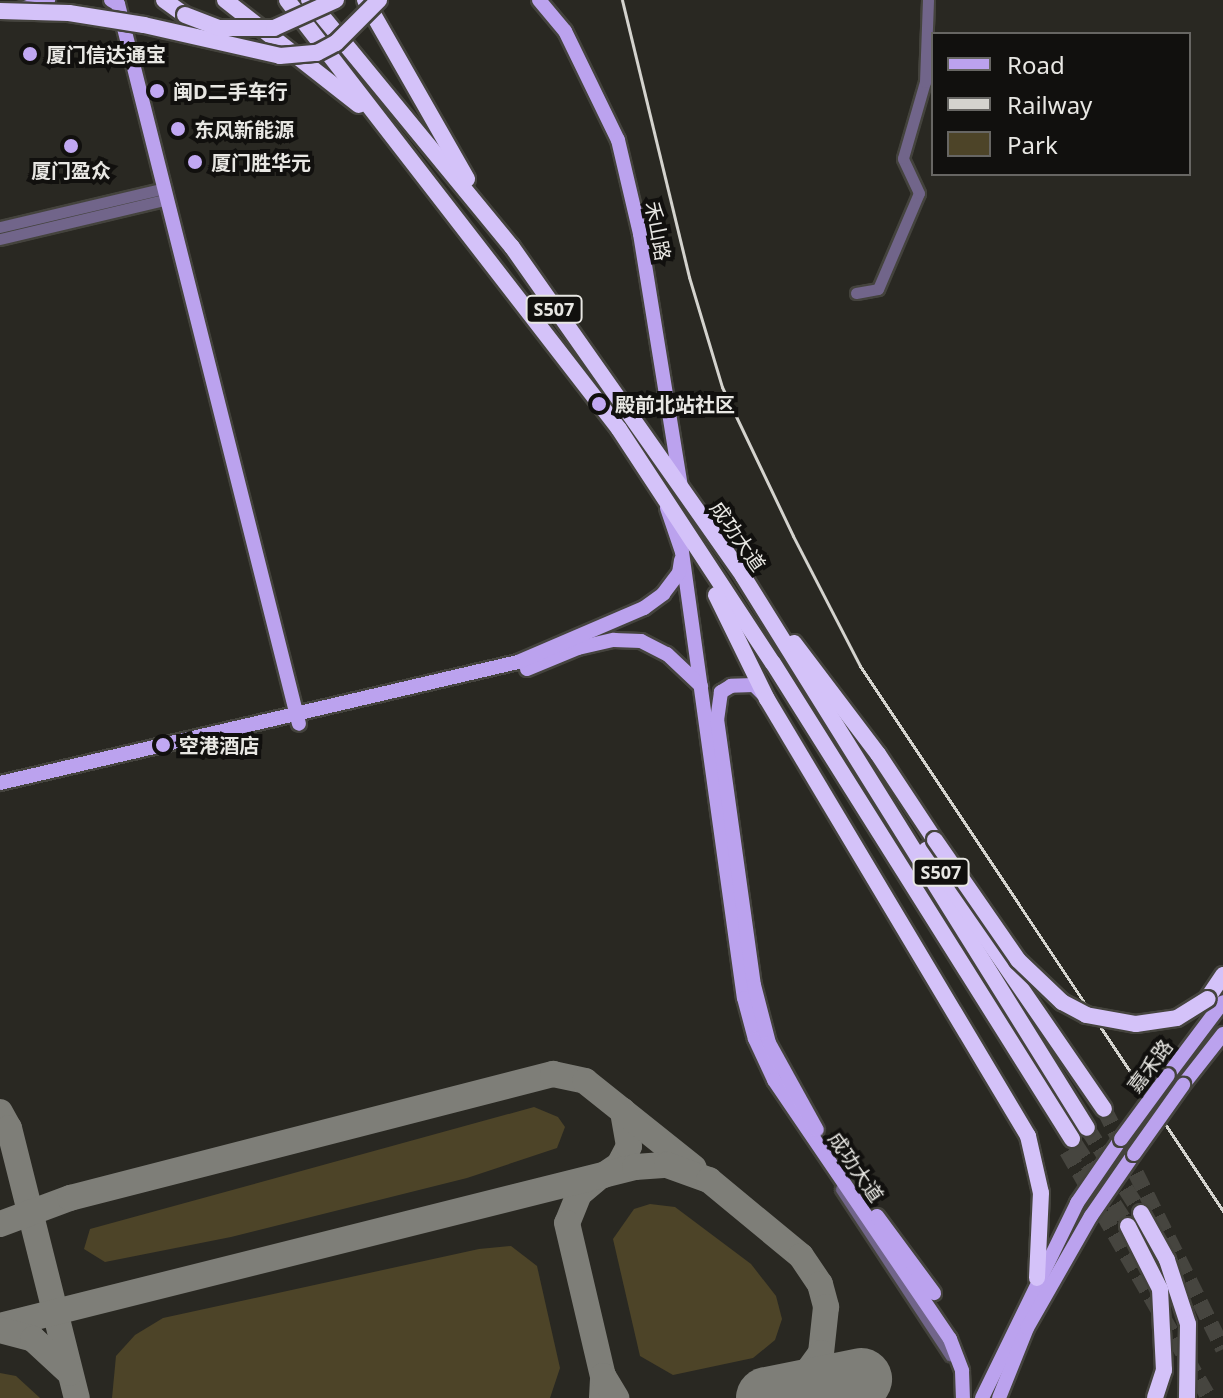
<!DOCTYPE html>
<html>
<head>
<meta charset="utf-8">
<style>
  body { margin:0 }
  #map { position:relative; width:1223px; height:1398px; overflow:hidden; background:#292822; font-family:"Noto Sans","Noto Sans SC",sans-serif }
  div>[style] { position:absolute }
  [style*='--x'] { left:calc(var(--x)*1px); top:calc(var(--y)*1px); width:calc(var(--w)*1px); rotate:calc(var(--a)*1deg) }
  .green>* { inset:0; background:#4d4428 }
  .taxiway>* { height:26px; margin:-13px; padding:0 13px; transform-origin:13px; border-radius:13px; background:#7e7e78 }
  .runway>* { height:62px; margin:-31px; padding:0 31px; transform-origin:31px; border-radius:31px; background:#7e7e78 }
  .highway-tunnel>* { height:16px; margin-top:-8px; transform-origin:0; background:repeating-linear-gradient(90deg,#46453f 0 16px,transparent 0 24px) }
  .roads { filter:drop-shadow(2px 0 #44433d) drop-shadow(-2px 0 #44433d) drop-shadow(0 2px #44433d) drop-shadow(0 -2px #44433d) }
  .minor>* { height:11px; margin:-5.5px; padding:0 5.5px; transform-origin:5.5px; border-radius:5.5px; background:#71658a }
  .major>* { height:14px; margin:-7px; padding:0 7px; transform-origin:7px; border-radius:7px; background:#bba2ee }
  .highway>* { height:16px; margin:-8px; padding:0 8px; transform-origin:8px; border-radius:8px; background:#d4c2f9 }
  .rail>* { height:3px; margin:-1.5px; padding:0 1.5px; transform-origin:1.5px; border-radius:1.5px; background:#d4d3ce }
  .bridges { filter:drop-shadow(2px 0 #44433d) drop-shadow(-2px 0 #44433d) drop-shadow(0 2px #44433d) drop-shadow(0 -2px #44433d) }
  .major-bridge>* { height:14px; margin:-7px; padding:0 7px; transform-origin:7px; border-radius:7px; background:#bba2ee }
  .highway-bridge>* { height:16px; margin:-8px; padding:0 8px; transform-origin:8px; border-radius:8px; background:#d4c2f9 }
  .dots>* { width:22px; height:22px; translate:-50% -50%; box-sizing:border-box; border:4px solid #11100e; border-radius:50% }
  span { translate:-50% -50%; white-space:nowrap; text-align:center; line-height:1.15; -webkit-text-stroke:8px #11100e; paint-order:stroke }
  .shield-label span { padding:2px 6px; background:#11100e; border:2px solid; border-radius:6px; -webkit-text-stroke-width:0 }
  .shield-label { font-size:18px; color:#e8e7e3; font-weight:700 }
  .poi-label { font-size:20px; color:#e8e7e3; font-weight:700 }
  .left { translate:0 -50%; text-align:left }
  .street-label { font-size:20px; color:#e8e7e3 }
  .legend { position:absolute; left:931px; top:32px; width:260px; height:144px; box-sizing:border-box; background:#11100e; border:2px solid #676663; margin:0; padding:10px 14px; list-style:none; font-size:24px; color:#e8e7e3 }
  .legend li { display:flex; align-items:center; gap:16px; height:40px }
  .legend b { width:40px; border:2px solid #676663 }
</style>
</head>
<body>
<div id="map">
  <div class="green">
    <i style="clip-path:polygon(534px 1107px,558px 1117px,565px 1127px,557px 1148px,467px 1178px,231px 1237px,105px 1262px,84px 1249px,90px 1229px)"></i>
    <i style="clip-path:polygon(650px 1204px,675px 1207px,751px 1264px,776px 1296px,782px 1319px,775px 1340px,753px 1358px,673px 1375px,640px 1356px,613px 1239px,634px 1209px)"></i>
    <i style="clip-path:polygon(511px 1246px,537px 1266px,560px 1368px,550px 1398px,112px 1398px,116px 1356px,135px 1335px,163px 1318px,479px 1249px)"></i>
    <i style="clip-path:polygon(0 1373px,16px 1376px,40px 1398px,0 1398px)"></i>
  </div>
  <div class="taxiway">
    <i style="--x:0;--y:1112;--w:18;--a:61"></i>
    <i style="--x:9;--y:1128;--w:278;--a:75.9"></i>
    <i style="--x:604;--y:1175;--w:18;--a:-34"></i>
    <i style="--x:619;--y:1165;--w:21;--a:-62"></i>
    <i style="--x:629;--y:1146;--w:36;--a:-100"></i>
    <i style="--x:599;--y:1177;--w:26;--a:140"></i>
    <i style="--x:579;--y:1194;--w:31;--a:112"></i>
    <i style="--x:567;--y:1223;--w:157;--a:76.8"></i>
    <i style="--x:0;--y:1224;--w:75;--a:-20.4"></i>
    <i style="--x:70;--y:1198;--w:499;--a:-14.4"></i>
    <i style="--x:553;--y:1074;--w:33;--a:12"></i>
    <i style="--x:585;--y:1081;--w:139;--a:38.6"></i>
    <i style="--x:0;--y:1326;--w:655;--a:-14.06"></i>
    <i style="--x:635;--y:1167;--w:32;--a:-4"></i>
    <i style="--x:667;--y:1165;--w:45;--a:19.7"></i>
    <i style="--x:709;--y:1180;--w:119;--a:39.6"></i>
    <i style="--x:801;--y:1256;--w:34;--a:56"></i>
    <i style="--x:820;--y:1284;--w:24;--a:75"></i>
    <i style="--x:826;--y:1307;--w:46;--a:96.2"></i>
    <i style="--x:821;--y:1353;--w:36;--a:126"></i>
    <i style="--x:800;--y:1382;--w:37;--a:154"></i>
    <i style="--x:0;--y:1330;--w:34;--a:15"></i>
    <i style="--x:33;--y:1339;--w:50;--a:42.6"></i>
    <i style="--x:602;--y:1398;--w:22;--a:-87"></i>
    <i style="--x:603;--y:1376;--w:26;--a:59"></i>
  </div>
  <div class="runway">
    <i style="--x:767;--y:1398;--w:96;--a:-11.4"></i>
  </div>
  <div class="highway-tunnel">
    <i style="--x:1104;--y:1109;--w:268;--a:63.6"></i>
    <i style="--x:1087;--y:1128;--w:101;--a:57.6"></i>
    <i style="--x:1075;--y:1144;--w:98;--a:57.1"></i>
    <i style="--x:1067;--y:1151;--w:285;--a:60.1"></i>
  </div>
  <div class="roads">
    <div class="minor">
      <i style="--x:0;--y:227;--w:165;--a:-13.3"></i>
      <i style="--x:0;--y:239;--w:169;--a:-13.4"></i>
      <i style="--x:856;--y:293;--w:22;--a:-10"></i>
      <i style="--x:878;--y:289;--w:104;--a:-66.9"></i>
      <i style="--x:919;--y:193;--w:38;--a:-115"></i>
      <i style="--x:903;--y:158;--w:79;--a:-73.9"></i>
      <i style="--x:925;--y:82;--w:82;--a:-87.9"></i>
      <i style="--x:841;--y:1189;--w:199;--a:56.7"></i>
    </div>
    <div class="major">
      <i style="--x:111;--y:0;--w:8;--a:30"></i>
      <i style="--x:118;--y:4;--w:742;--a:75.89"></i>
      <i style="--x:539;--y:0;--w:40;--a:50"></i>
      <i style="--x:565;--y:31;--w:121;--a:64.1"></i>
      <i style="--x:618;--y:140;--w:97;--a:76.8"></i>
      <i style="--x:640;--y:234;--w:255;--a:80.8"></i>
      <i style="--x:19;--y:10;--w:31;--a:-19"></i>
      <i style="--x:667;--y:508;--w:46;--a:71.2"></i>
      <i style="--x:682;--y:552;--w:450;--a:82.1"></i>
      <i style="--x:744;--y:998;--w:42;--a:75"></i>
      <i style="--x:755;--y:1039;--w:45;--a:65.1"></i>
      <i style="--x:774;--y:1080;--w:313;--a:55.8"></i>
      <i style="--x:950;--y:1339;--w:34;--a:69"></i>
      <i style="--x:962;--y:1371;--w:27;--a:88"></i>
      <i style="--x:527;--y:669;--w:55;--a:-22.4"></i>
      <i style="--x:578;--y:648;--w:37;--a:-13"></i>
      <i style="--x:614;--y:640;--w:27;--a:2"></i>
      <i style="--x:641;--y:641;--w:29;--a:27"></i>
      <i style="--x:667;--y:654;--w:47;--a:43.3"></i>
      <i style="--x:763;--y:694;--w:13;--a:-135"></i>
      <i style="--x:754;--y:685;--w:23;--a:178"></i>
      <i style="--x:731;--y:686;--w:12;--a:149"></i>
      <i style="--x:721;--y:692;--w:27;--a:98"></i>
      <i style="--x:717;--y:719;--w:269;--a:82.1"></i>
      <i style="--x:754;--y:985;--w:60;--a:75.5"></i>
      <i style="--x:769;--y:1043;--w:99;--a:61.1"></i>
      <i style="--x:0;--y:783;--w:532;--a:-13.15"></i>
      <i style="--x:518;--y:662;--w:137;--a:-23.2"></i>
      <i style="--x:644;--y:608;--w:24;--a:-36"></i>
      <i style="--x:663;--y:594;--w:26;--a:-53"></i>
      <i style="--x:679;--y:573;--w:13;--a:-81"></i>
      <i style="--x:1168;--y:1075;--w:91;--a:-53"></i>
      <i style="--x:1183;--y:1085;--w:65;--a:-51.9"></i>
      <i style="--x:877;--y:1216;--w:96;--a:53.5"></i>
      <i style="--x:982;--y:1398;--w:217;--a:-64"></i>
      <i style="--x:1077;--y:1203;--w:78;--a:-55.5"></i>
      <i style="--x:999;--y:1398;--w:75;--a:-68.2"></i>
      <i style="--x:1027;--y:1328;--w:129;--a:-60.3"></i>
      <i style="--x:1091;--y:1216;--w:75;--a:-55.3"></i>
    </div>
    <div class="highway">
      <i style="--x:164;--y:0;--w:26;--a:36"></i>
      <i style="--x:225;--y:0;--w:170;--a:38.1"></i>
      <i style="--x:287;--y:0;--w:542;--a:52.26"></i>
      <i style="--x:619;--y:429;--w:280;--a:56.7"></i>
      <i style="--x:773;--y:663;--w:562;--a:57.86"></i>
      <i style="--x:309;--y:0;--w:320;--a:50.6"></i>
      <i style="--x:512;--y:247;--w:402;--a:54.9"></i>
      <i style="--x:743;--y:576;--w:650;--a:58.07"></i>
      <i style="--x:365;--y:0;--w:206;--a:60.3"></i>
      <i style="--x:716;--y:595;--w:116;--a:63.9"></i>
      <i style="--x:767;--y:699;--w:509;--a:59.15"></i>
      <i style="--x:1028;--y:1136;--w:58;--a:77.2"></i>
      <i style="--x:1041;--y:1193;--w:85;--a:92.7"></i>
      <i style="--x:794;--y:643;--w:139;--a:52.9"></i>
      <i style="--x:878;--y:754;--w:103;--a:56.5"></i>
      <i style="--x:926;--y:850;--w:314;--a:55.5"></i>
      <i style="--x:1207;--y:999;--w:29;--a:-56"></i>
      <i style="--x:1141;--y:1213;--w:54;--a:61"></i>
      <i style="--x:1167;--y:1260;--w:67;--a:71.8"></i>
      <i style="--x:1188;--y:1324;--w:74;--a:90.8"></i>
      <i style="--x:1128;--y:1226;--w:71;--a:63.1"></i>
      <i style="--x:1160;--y:1289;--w:81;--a:87.2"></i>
      <i style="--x:1164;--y:1370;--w:29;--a:108"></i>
    </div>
  </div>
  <div class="rail">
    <i style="--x:622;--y:0;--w:285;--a:76.4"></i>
    <i style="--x:689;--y:277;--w:115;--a:73.3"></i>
    <i style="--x:722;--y:387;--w:165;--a:64.5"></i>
    <i style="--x:793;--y:536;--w:146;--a:62.7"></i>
    <i style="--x:860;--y:666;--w:655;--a:56.33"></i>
  </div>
  <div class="bridges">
    <div class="major-bridge">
      <i style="--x:1121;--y:1139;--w:79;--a:-53.7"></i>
      <i style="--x:1134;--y:1154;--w:85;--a:-54.6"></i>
    </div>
    <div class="highway-bridge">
      <i style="--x:0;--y:11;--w:69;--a:1.7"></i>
      <i style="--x:69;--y:13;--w:76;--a:9.1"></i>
      <i style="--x:144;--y:25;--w:139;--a:12.8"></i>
      <i style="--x:280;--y:56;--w:37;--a:-5"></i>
      <i style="--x:317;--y:53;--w:21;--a:-28"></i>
      <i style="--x:336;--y:43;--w:61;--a:-45"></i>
      <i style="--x:185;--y:15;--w:36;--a:21"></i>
      <i style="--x:219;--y:28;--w:55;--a:0"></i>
      <i style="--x:274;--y:28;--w:68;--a:-24.3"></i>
      <i style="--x:935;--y:840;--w:146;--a:55.3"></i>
      <i style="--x:1018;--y:960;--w:61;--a:43.7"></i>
      <i style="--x:1062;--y:1002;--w:27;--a:28"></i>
      <i style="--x:1086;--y:1015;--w:51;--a:10.2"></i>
      <i style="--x:1136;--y:1024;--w:41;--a:-8.3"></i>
      <i style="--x:1177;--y:1018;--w:36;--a:-32"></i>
    </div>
  </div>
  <div class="dots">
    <i style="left:30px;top:54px;background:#c1a8f3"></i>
    <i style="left:157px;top:91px;background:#c1a8f3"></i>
    <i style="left:178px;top:129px;background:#c1a8f3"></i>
    <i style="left:71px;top:146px;background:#c1a8f3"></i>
    <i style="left:195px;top:162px;background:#c1a8f3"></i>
    <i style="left:599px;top:404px;background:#c1a8f3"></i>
    <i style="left:163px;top:745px;background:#c1a8f3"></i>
  </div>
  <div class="shield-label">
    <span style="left:554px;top:309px">S507</span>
    <span style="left:941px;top:872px">S507</span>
  </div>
  <div class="poi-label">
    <span class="left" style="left:46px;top:54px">厦门信达通宝</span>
    <span class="left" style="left:173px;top:91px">闽D二手车行</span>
    <span class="left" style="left:194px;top:129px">东风新能源</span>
    <span class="left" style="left:211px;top:162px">厦门胜华元</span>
    <span style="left:71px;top:170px">厦门盈众</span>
    <span class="left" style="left:615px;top:404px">殿前北站社区</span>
    <span class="left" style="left:179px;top:745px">空港酒店</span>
  </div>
  <div class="street-label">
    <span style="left:658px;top:231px;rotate:79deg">禾山路</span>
    <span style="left:738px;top:536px;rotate:55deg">成功大道</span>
    <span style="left:1150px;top:1066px;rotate:-53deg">嘉禾路</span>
    <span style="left:856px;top:1167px;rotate:55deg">成功大道</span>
  </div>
  <ul class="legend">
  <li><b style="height:10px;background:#bba2ee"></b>Road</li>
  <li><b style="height:10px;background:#d4d3ce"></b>Railway</li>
  <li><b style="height:22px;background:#4d4428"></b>Park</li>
  </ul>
</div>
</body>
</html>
